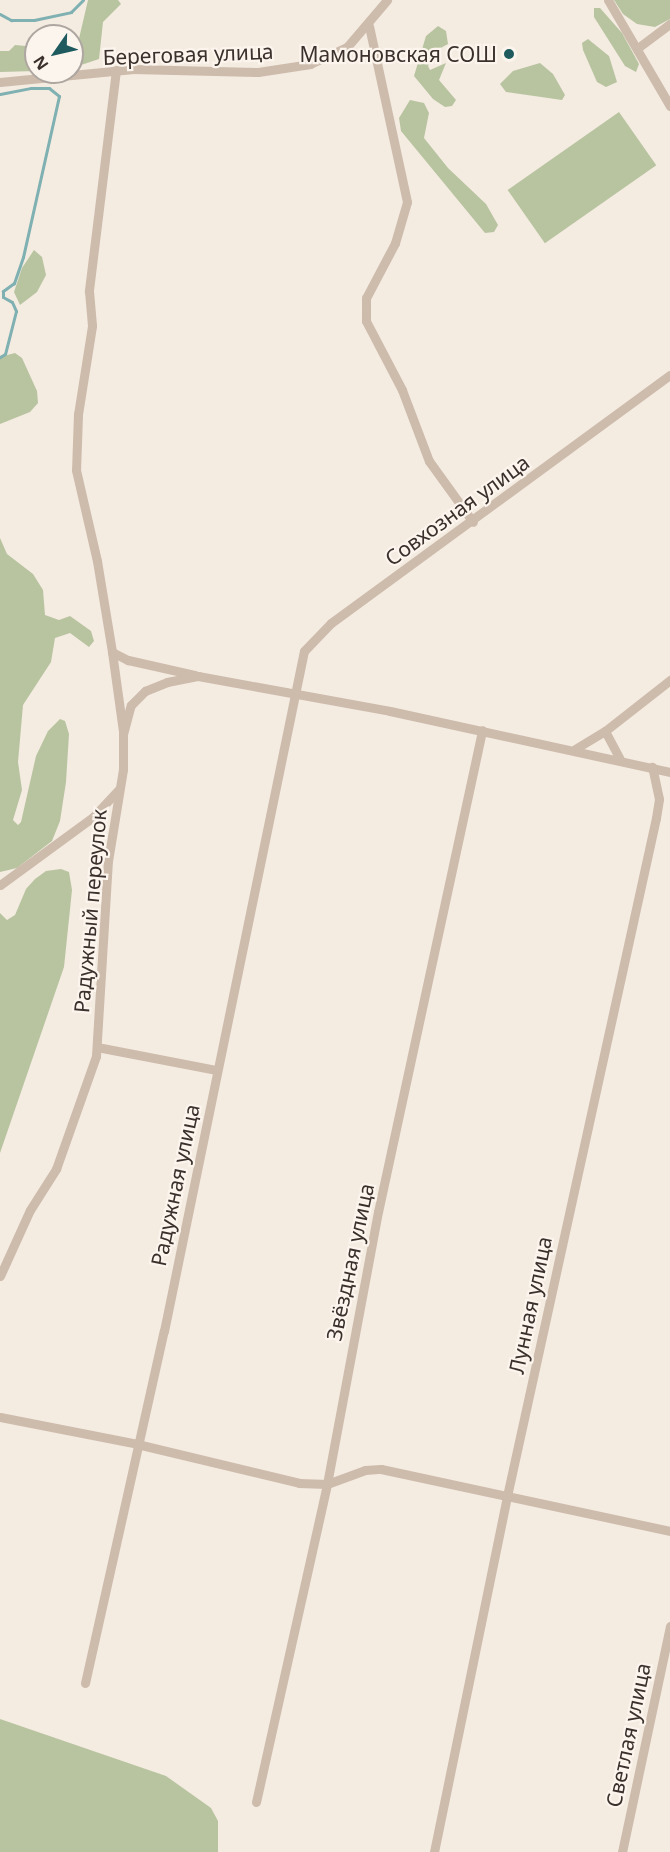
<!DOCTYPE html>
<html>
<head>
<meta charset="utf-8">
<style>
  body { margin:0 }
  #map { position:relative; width:670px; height:1852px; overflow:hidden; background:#f4ebe1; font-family:"Noto Sans",sans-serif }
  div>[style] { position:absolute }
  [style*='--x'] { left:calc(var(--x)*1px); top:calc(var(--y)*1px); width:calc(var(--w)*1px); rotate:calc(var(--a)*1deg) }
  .green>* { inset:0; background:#b8c4a0; transform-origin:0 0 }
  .stream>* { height:3px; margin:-1.5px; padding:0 1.5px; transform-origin:1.5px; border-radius:1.5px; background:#7fb0b2 }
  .street>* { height:9px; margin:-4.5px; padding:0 4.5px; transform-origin:4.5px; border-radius:4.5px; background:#cdbbac }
  .dots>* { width:16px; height:16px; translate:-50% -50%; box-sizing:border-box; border:3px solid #fbf5ee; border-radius:50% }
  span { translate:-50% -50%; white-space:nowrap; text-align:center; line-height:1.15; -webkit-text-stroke:4.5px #fbf5ee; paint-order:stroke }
  .street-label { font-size:21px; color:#3b302b }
  .poi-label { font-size:21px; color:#3b302b }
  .right { translate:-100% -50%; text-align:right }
  .north { position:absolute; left:24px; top:24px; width:60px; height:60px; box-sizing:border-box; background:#fbf5ee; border:2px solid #aea6a0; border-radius:50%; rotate:236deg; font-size:16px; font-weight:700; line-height:24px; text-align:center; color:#3b302b }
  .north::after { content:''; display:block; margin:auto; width:21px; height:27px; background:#1f5a5e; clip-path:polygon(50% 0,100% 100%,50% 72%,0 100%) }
</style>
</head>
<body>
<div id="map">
  <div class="green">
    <i style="clip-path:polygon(88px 0,118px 0,121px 4px,103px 22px,99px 59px,72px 68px,72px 45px,78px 43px)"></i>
    <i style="clip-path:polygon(614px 0,670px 0,670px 19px,655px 27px,637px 24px,623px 14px)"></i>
    <i style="clip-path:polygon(594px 8px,600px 8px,622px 33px,639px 64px,636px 72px,625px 66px,594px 17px)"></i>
    <i style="clip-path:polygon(438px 26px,446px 31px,448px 44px,437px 50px,428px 66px,430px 70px,446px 63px,439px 80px,456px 100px,452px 106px,445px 107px,433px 99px,414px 76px,426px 36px)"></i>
    <i style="clip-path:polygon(588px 39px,609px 56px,617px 82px,606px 87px,597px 82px,583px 50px,582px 43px)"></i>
    <i style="clip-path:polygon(15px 45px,36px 47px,36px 71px,0 72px,0 51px,9px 51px)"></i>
    <i style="clip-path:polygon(540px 63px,553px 74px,565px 95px,562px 100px,506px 92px,500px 84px,513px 71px)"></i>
    <i style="clip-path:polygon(410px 100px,424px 103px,429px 113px,424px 138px,448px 168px,486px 204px,498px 225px,494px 232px,485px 233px,401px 131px,399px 118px)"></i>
    <i style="left:619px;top:112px;width:65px;height:136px;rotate:55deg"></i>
    <i style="clip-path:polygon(34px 250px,42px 257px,46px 275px,37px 292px,20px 305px,14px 292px,22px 268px)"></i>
    <i style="clip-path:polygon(15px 353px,22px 358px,37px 391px,38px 403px,30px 412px,0 424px,0 357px)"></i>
    <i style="clip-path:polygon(0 538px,7px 554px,33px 574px,43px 590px,45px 615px,59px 620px,70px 616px,91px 631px,94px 641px,89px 647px,70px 633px,55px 638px,51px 662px,23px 705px,18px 762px,22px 790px,13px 820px,18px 825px,21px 822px,36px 756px,48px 731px,60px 719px,65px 721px,69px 734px,66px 782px,60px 821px,52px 841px,17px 868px,0 872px)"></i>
    <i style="clip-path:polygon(61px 869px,69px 872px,72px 890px,64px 967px,0 1153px,0 913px,7px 920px,15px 915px,26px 889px,35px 879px,46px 871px)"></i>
    <i style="clip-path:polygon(0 1719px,166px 1776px,211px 1808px,218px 1821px,218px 1852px,0 1852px)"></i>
  </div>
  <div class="stream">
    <i style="--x:0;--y:14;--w:13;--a:29"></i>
    <i style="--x:11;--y:20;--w:23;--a:0"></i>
    <i style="--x:34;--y:20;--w:38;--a:-12"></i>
    <i style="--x:71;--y:12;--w:17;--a:-45"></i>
    <i style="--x:0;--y:94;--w:32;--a:-11"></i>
    <i style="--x:31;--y:88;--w:18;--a:0"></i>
    <i style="--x:49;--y:88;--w:13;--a:39"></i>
    <i style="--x:59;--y:96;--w:165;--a:102.6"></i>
    <i style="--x:23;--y:257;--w:28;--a:109"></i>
    <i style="--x:14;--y:283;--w:14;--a:144"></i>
    <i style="--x:3;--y:291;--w:6;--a:90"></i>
    <i style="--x:3;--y:297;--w:10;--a:29"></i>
    <i style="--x:12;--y:302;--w:10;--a:66"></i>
    <i style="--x:16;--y:311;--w:44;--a:104.3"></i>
    <i style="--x:5;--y:354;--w:6;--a:149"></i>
  </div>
  <div class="street">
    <i style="--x:608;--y:0;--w:123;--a:59.7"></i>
    <i style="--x:369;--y:26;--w:180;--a:77.8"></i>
    <i style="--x:407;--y:202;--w:43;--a:106.3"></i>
    <i style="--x:395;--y:243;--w:62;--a:117.8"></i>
    <i style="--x:366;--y:298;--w:23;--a:90"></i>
    <i style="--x:366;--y:321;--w:78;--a:62.4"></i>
    <i style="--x:402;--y:390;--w:76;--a:69.2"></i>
    <i style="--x:429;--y:461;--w:75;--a:54.2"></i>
    <i style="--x:639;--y:47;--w:39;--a:-37"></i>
    <i style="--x:116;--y:70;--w:223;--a:97"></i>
    <i style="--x:89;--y:291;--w:35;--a:85"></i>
    <i style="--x:92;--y:326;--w:89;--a:99"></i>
    <i style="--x:78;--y:414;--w:56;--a:92"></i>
    <i style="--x:76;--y:470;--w:93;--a:77"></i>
    <i style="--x:97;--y:561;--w:92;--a:80.6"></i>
    <i style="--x:112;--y:652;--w:18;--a:27"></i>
    <i style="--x:128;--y:660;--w:69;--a:12.6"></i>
    <i style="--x:0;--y:82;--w:134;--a:-5.6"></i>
    <i style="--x:133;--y:69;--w:125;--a:1.4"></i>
    <i style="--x:258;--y:72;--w:53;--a:-8.7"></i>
    <i style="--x:310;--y:64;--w:41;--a:-24.7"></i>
    <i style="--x:347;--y:47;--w:62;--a:-49.6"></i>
    <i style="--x:112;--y:652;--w:80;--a:82.1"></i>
    <i style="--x:605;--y:731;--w:32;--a:62"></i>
    <i style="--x:575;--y:749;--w:35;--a:-31"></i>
    <i style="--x:605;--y:731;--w:83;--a:-38.1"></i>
    <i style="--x:0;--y:885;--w:115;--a:-36.2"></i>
    <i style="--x:93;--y:817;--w:38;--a:-47"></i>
    <i style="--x:97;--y:1047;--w:122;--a:10.9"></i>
    <i style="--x:0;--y:1276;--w:72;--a:-65.6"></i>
    <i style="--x:30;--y:1210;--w:49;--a:-57.6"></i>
    <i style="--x:56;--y:1169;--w:120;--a:-70.5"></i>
    <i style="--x:96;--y:1056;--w:195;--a:-86.5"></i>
    <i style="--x:108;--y:861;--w:93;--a:-80.7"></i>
    <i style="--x:123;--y:769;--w:35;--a:-90"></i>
    <i style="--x:123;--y:734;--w:30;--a:-75"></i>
    <i style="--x:131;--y:705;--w:20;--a:-45"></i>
    <i style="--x:145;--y:691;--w:24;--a:-22"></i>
    <i style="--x:167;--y:682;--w:32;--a:-11"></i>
    <i style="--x:198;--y:676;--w:195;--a:10.3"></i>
    <i style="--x:390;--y:711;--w:287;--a:12.3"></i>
    <i style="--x:0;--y:1417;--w:140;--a:11.1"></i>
    <i style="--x:137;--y:1444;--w:167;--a:13.5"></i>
    <i style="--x:299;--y:1483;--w:28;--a:2"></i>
    <i style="--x:327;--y:1484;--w:40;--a:-20.2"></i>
    <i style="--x:365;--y:1470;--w:16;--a:-4"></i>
    <i style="--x:381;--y:1469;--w:296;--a:12.1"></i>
    <i style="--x:85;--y:1683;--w:361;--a:-77.4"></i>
    <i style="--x:164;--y:1331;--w:694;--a:-78.37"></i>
    <i style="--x:304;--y:651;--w:39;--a:-46"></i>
    <i style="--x:331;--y:623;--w:420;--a:-36.2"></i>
    <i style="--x:256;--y:1802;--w:326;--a:-77.4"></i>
    <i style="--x:327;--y:1484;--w:277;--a:-79.4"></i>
    <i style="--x:378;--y:1212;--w:493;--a:-77.8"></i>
    <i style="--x:434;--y:1852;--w:363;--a:-78.4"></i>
    <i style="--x:507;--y:1496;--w:694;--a:-77.61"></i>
    <i style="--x:656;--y:818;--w:19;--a:-81"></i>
    <i style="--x:659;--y:799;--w:33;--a:-102"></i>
    <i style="--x:622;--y:1852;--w:231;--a:-78"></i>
  </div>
  <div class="dots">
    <i style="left:509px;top:54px;background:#1f5a5e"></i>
  </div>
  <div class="street-label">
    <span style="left:188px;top:54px;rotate:-2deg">Береговая улица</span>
    <span style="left:457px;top:510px;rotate:-36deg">Совхозная улица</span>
    <span style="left:90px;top:911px;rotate:-85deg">Радужный переулок</span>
    <span style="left:175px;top:1185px;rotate:-78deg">Радужная улица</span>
    <span style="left:350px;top:1262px;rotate:-78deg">Звёздная улица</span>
    <span style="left:530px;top:1305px;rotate:-78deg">Лунная улица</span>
    <span style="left:628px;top:1735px;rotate:-78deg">Светлая улица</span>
  </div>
  <div class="poi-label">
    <span class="right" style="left:497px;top:54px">Мамоновская СОШ</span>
  </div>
  <div class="north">N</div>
</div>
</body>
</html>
